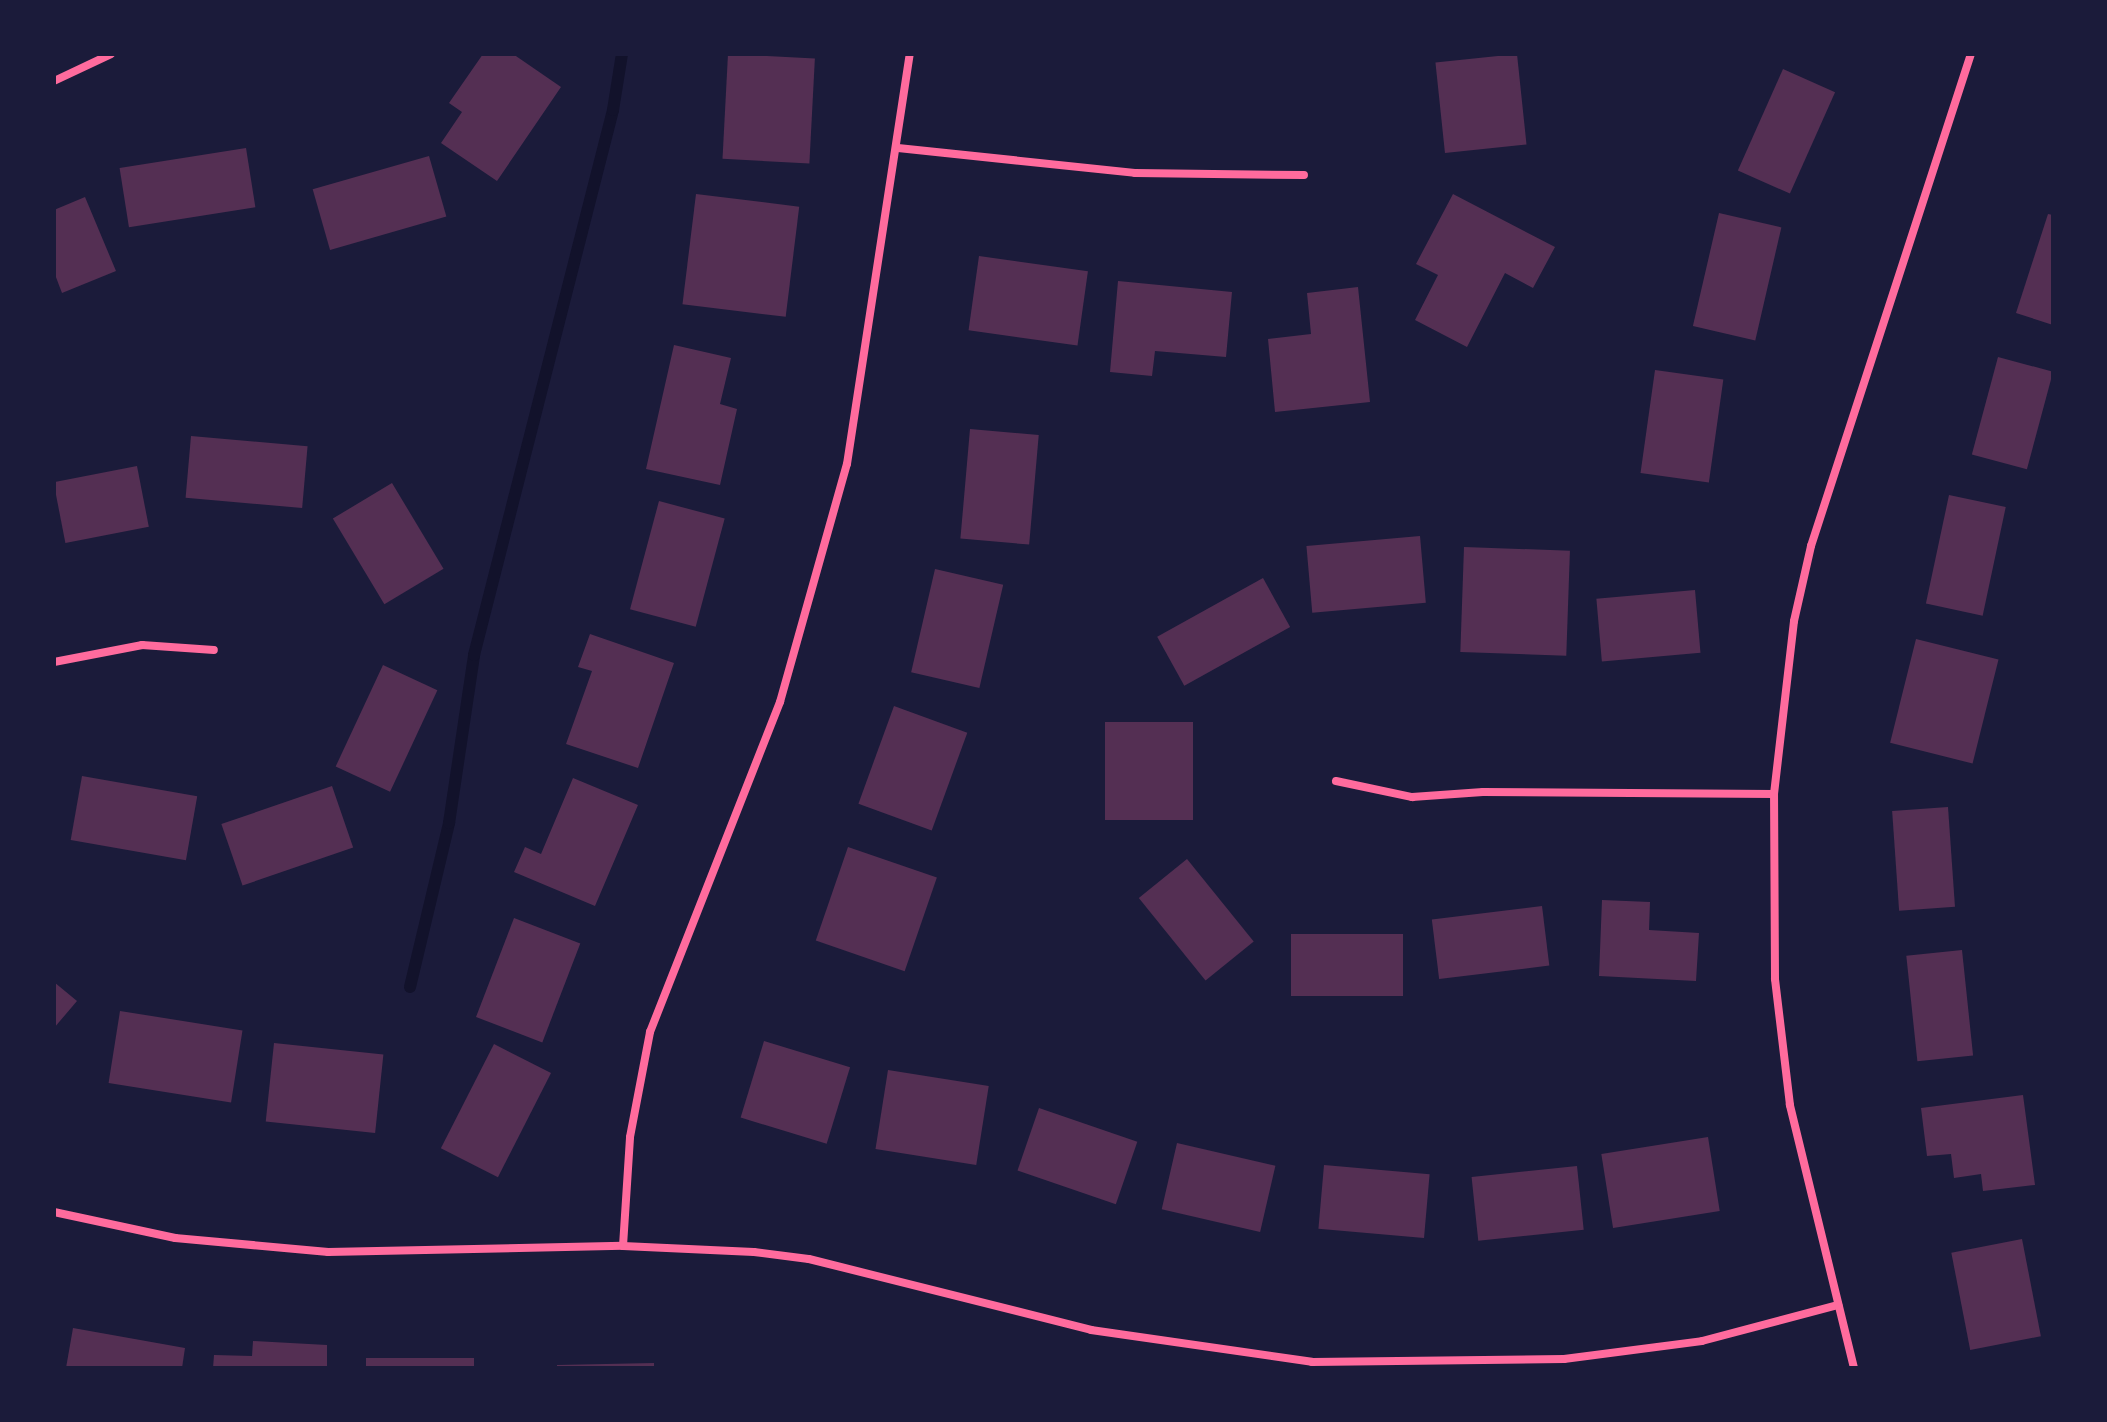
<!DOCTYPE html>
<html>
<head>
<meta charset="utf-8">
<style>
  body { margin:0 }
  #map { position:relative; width:2107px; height:1422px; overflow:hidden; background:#1b1b3a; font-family:"Varela Round",sans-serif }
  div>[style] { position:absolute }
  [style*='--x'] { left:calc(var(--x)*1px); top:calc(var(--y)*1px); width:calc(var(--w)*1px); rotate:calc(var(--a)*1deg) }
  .stream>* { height:12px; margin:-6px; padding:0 6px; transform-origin:6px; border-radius:6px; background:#12122b }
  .building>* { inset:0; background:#542f53; transform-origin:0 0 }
  .minor>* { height:8px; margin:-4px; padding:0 4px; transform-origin:4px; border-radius:4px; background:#ff6b9d }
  span { translate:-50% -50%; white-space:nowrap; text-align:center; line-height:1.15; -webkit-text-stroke:6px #1b1b3a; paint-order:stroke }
  .frame { position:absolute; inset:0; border:56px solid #1b1b3a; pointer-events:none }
</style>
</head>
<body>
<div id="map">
  <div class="stream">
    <i style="--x:410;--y:987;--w:169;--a:-76.6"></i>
    <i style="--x:449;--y:823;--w:170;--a:-81.5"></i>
    <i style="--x:474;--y:655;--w:562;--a:-75.69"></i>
    <i style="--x:613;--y:110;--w:57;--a:-80.9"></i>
  </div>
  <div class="building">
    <i style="clip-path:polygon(483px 54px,513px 54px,561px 87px,497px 181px,441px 143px,462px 112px,449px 103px)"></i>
    <i style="left:728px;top:54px;width:87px;height:105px;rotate:3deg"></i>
    <i style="left:1517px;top:54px;width:91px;height:82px;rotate:84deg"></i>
    <i style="left:1783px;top:69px;width:57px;height:111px;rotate:24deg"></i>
    <i style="left:246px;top:148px;width:60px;height:128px;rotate:81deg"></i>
    <i style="left:429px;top:156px;width:63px;height:121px;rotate:74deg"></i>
    <i style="left:696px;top:194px;width:104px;height:111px;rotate:7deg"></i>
    <i style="clip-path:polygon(1453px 194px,1555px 247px,1533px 288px,1505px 273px,1467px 347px,1415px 320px,1438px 275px,1416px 264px)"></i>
    <i style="clip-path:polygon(85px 197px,116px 271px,62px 293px,54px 272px,54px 210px)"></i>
    <i style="left:1719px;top:213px;width:64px;height:116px;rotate:13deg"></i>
    <i style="clip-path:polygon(2048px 214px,2053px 215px,2053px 325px,2016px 313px)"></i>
    <i style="left:979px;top:256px;width:110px;height:75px;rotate:8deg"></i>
    <i style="clip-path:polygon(1118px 281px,1232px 292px,1226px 357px,1155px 351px,1152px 376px,1110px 372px)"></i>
    <i style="clip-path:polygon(1358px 287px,1370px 402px,1275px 412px,1268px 339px,1311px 334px,1307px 293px)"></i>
    <i style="clip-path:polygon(674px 345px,731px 358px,720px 404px,737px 409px,720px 485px,646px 469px)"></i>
    <i style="left:1998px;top:357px;width:57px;height:101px;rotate:15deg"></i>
    <i style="left:1655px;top:370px;width:69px;height:104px;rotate:8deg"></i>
    <i style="left:970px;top:429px;width:69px;height:110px;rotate:5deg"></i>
    <i style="left:191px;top:436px;width:117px;height:62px;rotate:5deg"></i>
    <i style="left:137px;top:466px;width:62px;height:85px;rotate:79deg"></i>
    <i style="left:392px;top:483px;width:100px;height:69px;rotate:59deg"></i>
    <i style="left:1949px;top:495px;width:58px;height:111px;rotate:12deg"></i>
    <i style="left:659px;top:501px;width:68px;height:112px;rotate:15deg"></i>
    <i style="left:1420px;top:536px;width:67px;height:114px;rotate:85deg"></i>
    <i style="left:1464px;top:547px;width:106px;height:105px;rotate:2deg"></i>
    <i style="left:935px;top:569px;width:70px;height:106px;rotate:13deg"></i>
    <i style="left:1263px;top:578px;width:56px;height:121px;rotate:61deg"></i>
    <i style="left:1695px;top:590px;width:63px;height:99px;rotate:85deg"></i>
    <i style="clip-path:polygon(590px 634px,674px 663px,638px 768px,566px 744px,592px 671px,578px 667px)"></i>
    <i style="left:1916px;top:639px;width:85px;height:107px;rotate:14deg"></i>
    <i style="left:383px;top:665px;width:60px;height:112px;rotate:25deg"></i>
    <i style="left:894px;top:706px;width:78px;height:104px;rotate:20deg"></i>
    <i style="left:1105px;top:722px;width:88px;height:98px"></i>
    <i style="left:82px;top:776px;width:117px;height:65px;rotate:10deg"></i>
    <i style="clip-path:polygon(573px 778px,638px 805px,595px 906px,514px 872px,525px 847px,541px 854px)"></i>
    <i style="left:332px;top:786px;width:65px;height:117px;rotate:71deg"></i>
    <i style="left:1948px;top:807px;width:100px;height:56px;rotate:86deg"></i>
    <i style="left:848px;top:847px;width:94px;height:99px;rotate:19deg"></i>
    <i style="left:1187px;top:859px;width:106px;height:62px;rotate:51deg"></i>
    <i style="clip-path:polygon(1602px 900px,1650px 902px,1649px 930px,1699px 933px,1696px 981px,1599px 976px)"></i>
    <i style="left:1542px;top:906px;width:60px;height:111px;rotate:83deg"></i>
    <i style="left:514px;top:918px;width:71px;height:106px;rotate:21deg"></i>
    <i style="left:1291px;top:934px;width:112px;height:62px"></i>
    <i style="left:1962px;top:950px;width:106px;height:56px;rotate:84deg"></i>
    <i style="clip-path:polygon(54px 982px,77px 1001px,54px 1028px)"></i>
    <i style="left:120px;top:1011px;width:124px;height:73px;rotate:9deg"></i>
    <i style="left:764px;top:1041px;width:90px;height:80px;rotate:17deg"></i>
    <i style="left:274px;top:1043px;width:110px;height:79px;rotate:6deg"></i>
    <i style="left:494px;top:1044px;width:64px;height:117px;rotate:27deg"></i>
    <i style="left:888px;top:1070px;width:102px;height:80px;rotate:9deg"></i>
    <i style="clip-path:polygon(2023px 1095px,2035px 1185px,1983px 1191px,1981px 1174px,1954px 1178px,1951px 1154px,1927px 1156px,1921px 1108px)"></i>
    <i style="left:1039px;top:1108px;width:104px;height:66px;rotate:19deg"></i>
    <i style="left:1708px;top:1137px;width:75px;height:108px;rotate:81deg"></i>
    <i style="left:1177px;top:1143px;width:101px;height:68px;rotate:13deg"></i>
    <i style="left:1324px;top:1165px;width:106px;height:64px;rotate:5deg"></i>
    <i style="left:1577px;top:1166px;width:64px;height:106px;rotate:84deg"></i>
    <i style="left:2022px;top:1239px;width:99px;height:72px;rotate:79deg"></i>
    <i style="clip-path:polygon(73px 1328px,185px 1348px,182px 1368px,66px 1368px)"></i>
    <i style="clip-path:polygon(253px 1341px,327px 1345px,327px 1368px,213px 1368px,214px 1355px,252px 1356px)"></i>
    <i style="left:366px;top:1358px;width:108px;height:10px"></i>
    <i style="clip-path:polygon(654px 1363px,654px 1368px,557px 1368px,557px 1365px)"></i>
  </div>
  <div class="minor">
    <i style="--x:54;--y:81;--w:63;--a:-25.3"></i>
    <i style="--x:898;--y:148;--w:238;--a:6"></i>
    <i style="--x:1135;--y:173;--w:169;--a:0.7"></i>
    <i style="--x:54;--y:662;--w:90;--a:-10.9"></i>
    <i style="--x:142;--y:645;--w:72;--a:4"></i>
    <i style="--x:1336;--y:781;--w:78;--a:11.9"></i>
    <i style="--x:1412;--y:797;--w:71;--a:-4"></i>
    <i style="--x:1483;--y:792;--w:291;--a:0.4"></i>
    <i style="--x:54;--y:1212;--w:124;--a:12.1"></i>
    <i style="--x:175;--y:1238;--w:154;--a:5.2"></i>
    <i style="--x:328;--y:1252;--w:295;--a:-1.2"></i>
    <i style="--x:623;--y:1246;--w:131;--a:2.6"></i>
    <i style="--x:754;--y:1252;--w:55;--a:7.3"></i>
    <i style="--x:809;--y:1259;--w:291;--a:14.1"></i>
    <i style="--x:1091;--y:1330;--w:223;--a:8.2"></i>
    <i style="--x:1312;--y:1362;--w:252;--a:-0.7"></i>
    <i style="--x:1564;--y:1359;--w:139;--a:-7.4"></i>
    <i style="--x:1702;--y:1341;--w:141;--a:-14.8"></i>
    <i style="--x:623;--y:1246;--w:109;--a:-86.3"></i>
    <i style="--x:630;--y:1137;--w:107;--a:-79.2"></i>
    <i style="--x:650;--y:1032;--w:355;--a:-68.5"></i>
    <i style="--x:780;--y:702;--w:247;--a:-74.3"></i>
    <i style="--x:847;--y:464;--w:415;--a:-81.3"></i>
    <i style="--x:1854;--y:1368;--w:271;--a:-103.7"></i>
    <i style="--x:1790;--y:1105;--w:127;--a:-96.8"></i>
    <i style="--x:1775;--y:979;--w:185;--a:-90.3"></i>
    <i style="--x:1774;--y:794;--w:174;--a:-83.4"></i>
    <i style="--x:1794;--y:621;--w:77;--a:-77.2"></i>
    <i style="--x:1811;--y:546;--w:517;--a:-71.99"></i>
  </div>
  <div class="frame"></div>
</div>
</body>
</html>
